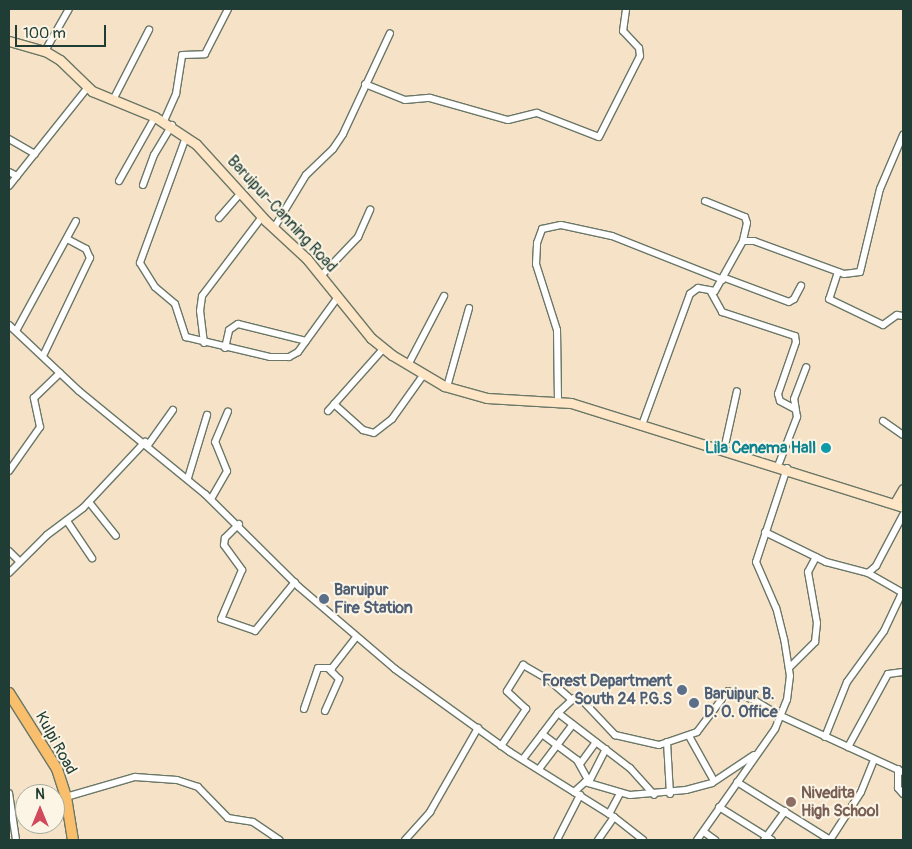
<!DOCTYPE html>
<html>
<head>
<meta charset="utf-8">
<style>
  body { margin:0 }
  #map { position:relative; width:912px; height:849px; overflow:hidden; background:#f6e2c7; font-family:Pangolin,sans-serif }
  div>[style] { position:absolute }
  [style*='--x'] { left:calc(var(--x)*1px); top:calc(var(--y)*1px); width:calc(var(--w)*1px); rotate:calc(var(--a)*1deg) }
  .roads { filter:drop-shadow(1px 0 #6a7767) drop-shadow(-1px 0 #6a7767) drop-shadow(0 1px #6a7767) drop-shadow(0 -1px #6a7767) }
  .minor>* { height:6px; margin:-3px; padding:0 3px; transform-origin:3px; border-radius:3px; background:#fff }
  .secondary>* { height:9px; margin:-4.5px; padding:0 4.5px; transform-origin:4.5px; border-radius:4.5px; background:#fde5c5 }
  .primary>* { height:10px; margin:-5px; padding:0 5px; transform-origin:5px; border-radius:5px; background:#f9bf6d }
  .dots>* { width:14px; height:14px; translate:-50% -50%; box-sizing:border-box; border:2px solid #fcf5e5; border-radius:50% }
  span { translate:-50% -50%; white-space:nowrap; text-align:center; line-height:1.15; -webkit-text-stroke:4px #fcf5e5; paint-order:stroke }
  .street-label { font-size:16px; color:#1f3d34 }
  .culture-label { font-size:16px; color:#0d838f; font-weight:700 }
  .right { translate:-100% -50%; text-align:right }
  .service-label { font-size:16px; color:#4e5e75; font-weight:700 }
  .left { translate:0 -50%; text-align:left }
  .education-label { font-size:16px; color:#785e54; font-weight:700 }
  .frame { position:absolute; inset:0; border:10px solid #1f3d34; pointer-events:none }
  .north { position:absolute; left:15px; top:784px; width:50px; height:50px; box-sizing:border-box; background:#fcf5e5; border:1px solid #a4ab9e; border-radius:50%; rotate:0deg; font-size:14px; font-weight:700; line-height:20px; text-align:center; color:#1f3d34 }
  .north::after { content:''; display:block; margin:auto; width:18px; height:22px; background:#d1495b; clip-path:polygon(50% 0,100% 100%,50% 72%,0 100%) }
  .scale { position:absolute; left:15px; top:25px; width:91px; height:22px; box-sizing:border-box; border:2px solid #1f3d34; border-top:0; padding-left:6px; font-size:15px; line-height:18px; white-space:nowrap; color:#1f3d34; -webkit-text-stroke:4px #fcf5e5; paint-order:stroke }
</style>
</head>
<body>
<div id="map">
  <div class="roads">
    <div class="minor">
      <i style="--x:45;--y:51;--w:48;--a:-60.3"></i>
      <i style="--x:365;--y:84;--w:43;--a:21.8"></i>
      <i style="--x:405;--y:100;--w:25;--a:-5"></i>
      <i style="--x:430;--y:98;--w:81;--a:15.8"></i>
      <i style="--x:508;--y:120;--w:30;--a:-14"></i>
      <i style="--x:537;--y:113;--w:66;--a:21.2"></i>
      <i style="--x:599;--y:137;--w:91;--a:-63.2"></i>
      <i style="--x:640;--y:56;--w:8;--a:-97"></i>
      <i style="--x:639;--y:48;--w:23;--a:-133"></i>
      <i style="--x:623;--y:31;--w:22;--a:-82"></i>
      <i style="--x:113;--y:100;--w:79;--a:-62.8"></i>
      <i style="--x:164;--y:121;--w:30;--a:-66"></i>
      <i style="--x:176;--y:94;--w:39;--a:-81"></i>
      <i style="--x:182;--y:55;--w:23;--a:-2"></i>
      <i style="--x:205;--y:54;--w:51;--a:-62.9"></i>
      <i style="--x:186;--y:137;--w:134;--a:110.1"></i>
      <i style="--x:140;--y:263;--w:28;--a:58"></i>
      <i style="--x:155;--y:287;--w:26;--a:40"></i>
      <i style="--x:175;--y:304;--w:35;--a:72"></i>
      <i style="--x:186;--y:337;--w:86;--a:13.4"></i>
      <i style="--x:270;--y:357;--w:19;--a:0"></i>
      <i style="--x:289;--y:357;--w:10;--a:-29"></i>
      <i style="--x:298;--y:352;--w:68;--a:-54"></i>
      <i style="--x:9;--y:139;--w:30;--a:30"></i>
      <i style="--x:9;--y:172;--w:9;--a:27"></i>
      <i style="--x:119;--y:181;--w:73;--a:-60.6"></i>
      <i style="--x:143;--y:185;--w:32;--a:-70"></i>
      <i style="--x:154;--y:155;--w:35;--a:-59"></i>
      <i style="--x:9;--y:186;--w:127;--a:-51.4"></i>
      <i style="--x:705;--y:201;--w:43;--a:21.8"></i>
      <i style="--x:745;--y:217;--w:6;--a:72"></i>
      <i style="--x:747;--y:223;--w:18;--a:103"></i>
      <i style="--x:219;--y:218;--w:33;--a:-49"></i>
      <i style="--x:274;--y:228;--w:62;--a:-58.9"></i>
      <i style="--x:306;--y:175;--w:37;--a:-44"></i>
      <i style="--x:333;--y:149;--w:18;--a:-56"></i>
      <i style="--x:343;--y:134;--w:111;--a:-65"></i>
      <i style="--x:838;--y:272;--w:28;--a:108"></i>
      <i style="--x:829;--y:299;--w:60;--a:25.7"></i>
      <i style="--x:883;--y:325;--w:17;--a:-36"></i>
      <i style="--x:897;--y:315;--w:6;--a:9"></i>
      <i style="--x:321;--y:276;--w:54;--a:-46.5"></i>
      <i style="--x:358;--y:237;--w:30;--a:-66"></i>
      <i style="--x:725;--y:278;--w:68;--a:20.6"></i>
      <i style="--x:789;--y:302;--w:6;--a:-31"></i>
      <i style="--x:794;--y:299;--w:15;--a:-62"></i>
      <i style="--x:711;--y:292;--w:23;--a:61"></i>
      <i style="--x:722;--y:312;--w:77;--a:18.2"></i>
      <i style="--x:795;--y:336;--w:6;--a:81"></i>
      <i style="--x:796;--y:342;--w:55;--a:109.1"></i>
      <i style="--x:778;--y:394;--w:7;--a:74"></i>
      <i style="--x:780;--y:401;--w:17;--a:28"></i>
      <i style="--x:9;--y:325;--w:96;--a:43.3"></i>
      <i style="--x:79;--y:391;--w:163;--a:39.3"></i>
      <i style="--x:205;--y:494;--w:132;--a:44.7"></i>
      <i style="--x:299;--y:587;--w:126;--a:40.5"></i>
      <i style="--x:395;--y:669;--w:142;--a:35.8"></i>
      <i style="--x:510;--y:752;--w:123;--a:32"></i>
      <i style="--x:614;--y:817;--w:37;--a:38"></i>
      <i style="--x:16;--y:331;--w:125;--a:-61.4"></i>
      <i style="--x:204;--y:343;--w:32;--a:-97"></i>
      <i style="--x:200;--y:311;--w:15;--a:-82"></i>
      <i style="--x:202;--y:296;--w:99;--a:-52.8"></i>
      <i style="--x:225;--y:348;--w:18;--a:-77"></i>
      <i style="--x:229;--y:330;--w:11;--a:-34"></i>
      <i style="--x:238;--y:324;--w:70;--a:14"></i>
      <i style="--x:43;--y:356;--w:109;--a:-64.4"></i>
      <i style="--x:90;--y:258;--w:10;--a:-114"></i>
      <i style="--x:86;--y:249;--w:21;--a:-152"></i>
      <i style="--x:408;--y:365;--w:78;--a:-62.4"></i>
      <i style="--x:447;--y:387;--w:82;--a:-74.4"></i>
      <i style="--x:558;--y:401;--w:71;--a:-90.8"></i>
      <i style="--x:557;--y:330;--w:69;--a:-107.7"></i>
      <i style="--x:536;--y:264;--w:21;--a:-87"></i>
      <i style="--x:537;--y:243;--w:15;--a:-70"></i>
      <i style="--x:542;--y:229;--w:19;--a:-12"></i>
      <i style="--x:561;--y:225;--w:52;--a:12.2"></i>
      <i style="--x:612;--y:236;--w:119;--a:21.6"></i>
      <i style="--x:334;--y:404;--w:39;--a:42"></i>
      <i style="--x:363;--y:430;--w:11;--a:15"></i>
      <i style="--x:374;--y:433;--w:23;--a:-38"></i>
      <i style="--x:392;--y:419;--w:55;--a:-54.6"></i>
      <i style="--x:328;--y:411;--w:84;--a:-48.4"></i>
      <i style="--x:883;--y:421;--w:24;--a:35"></i>
      <i style="--x:642;--y:425;--w:140;--a:-69.9"></i>
      <i style="--x:690;--y:294;--w:10;--a:-37"></i>
      <i style="--x:698;--y:288;--w:17;--a:10"></i>
      <i style="--x:715;--y:291;--w:57;--a:-60.8"></i>
      <i style="--x:743;--y:241;--w:11;--a:0"></i>
      <i style="--x:754;--y:241;--w:96;--a:20.1"></i>
      <i style="--x:844;--y:274;--w:16;--a:-7"></i>
      <i style="--x:860;--y:272;--w:85;--a:-76.5"></i>
      <i style="--x:880;--y:189;--w:59;--a:-66.9"></i>
      <i style="--x:148;--y:445;--w:43;--a:-54.5"></i>
      <i style="--x:724;--y:450;--w:60;--a:-77.6"></i>
      <i style="--x:778;--y:466;--w:53;--a:-68.8"></i>
      <i style="--x:797;--y:417;--w:18;--a:-99"></i>
      <i style="--x:794;--y:399;--w:34;--a:-69"></i>
      <i style="--x:9;--y:471;--w:54;--a:-54.8"></i>
      <i style="--x:40;--y:427;--w:30;--a:-102"></i>
      <i style="--x:34;--y:398;--w:36;--a:-44"></i>
      <i style="--x:188;--y:478;--w:66;--a:-73.2"></i>
      <i style="--x:211;--y:499;--w:32;--a:-60"></i>
      <i style="--x:227;--y:471;--w:31;--a:-112"></i>
      <i style="--x:215;--y:442;--w:33;--a:-67"></i>
      <i style="--x:89;--y:502;--w:43;--a:51.5"></i>
      <i style="--x:67;--y:521;--w:45;--a:56"></i>
      <i style="--x:239;--y:524;--w:20;--a:135"></i>
      <i style="--x:225;--y:538;--w:7;--a:98"></i>
      <i style="--x:224;--y:545;--w:31;--a:54"></i>
      <i style="--x:242;--y:570;--w:53;--a:113.2"></i>
      <i style="--x:221;--y:619;--w:36;--a:19"></i>
      <i style="--x:255;--y:631;--w:63;--a:-50.8"></i>
      <i style="--x:765;--y:532;--w:68;--a:26.2"></i>
      <i style="--x:826;--y:562;--w:43;--a:14.7"></i>
      <i style="--x:868;--y:573;--w:11;--a:-41"></i>
      <i style="--x:876;--y:566;--w:58;--a:-62.1"></i>
      <i style="--x:9;--y:551;--w:14;--a:45"></i>
      <i style="--x:9;--y:573;--w:54;--a:-45"></i>
      <i style="--x:47;--y:535;--w:45;--a:-36.9"></i>
      <i style="--x:83;--y:508;--w:91;--a:-46.8"></i>
      <i style="--x:868;--y:573;--w:40;--a:29.7"></i>
      <i style="--x:789;--y:668;--w:37;--a:-45"></i>
      <i style="--x:815;--y:642;--w:19;--a:-84"></i>
      <i style="--x:817;--y:623;--w:52;--a:-100"></i>
      <i style="--x:808;--y:572;--w:17;--a:-62"></i>
      <i style="--x:304;--y:709;--w:43;--a:-71.1"></i>
      <i style="--x:318;--y:668;--w:14;--a:0"></i>
      <i style="--x:332;--y:668;--w:39;--a:-52"></i>
      <i style="--x:325;--y:711;--w:35;--a:-66"></i>
      <i style="--x:339;--y:679;--w:14;--a:-135"></i>
      <i style="--x:558;--y:713;--w:91;--a:37.4"></i>
      <i style="--x:630;--y:768;--w:36;--a:48"></i>
      <i style="--x:542;--y:734;--w:44;--a:36.6"></i>
      <i style="--x:577;--y:760;--w:25;--a:61"></i>
      <i style="--x:689;--y:736;--w:51;--a:60.9"></i>
      <i style="--x:825;--y:737;--w:59;--a:-68.2"></i>
      <i style="--x:847;--y:682;--w:63;--a:-54"></i>
      <i style="--x:884;--y:631;--w:42;--a:-64.7"></i>
      <i style="--x:667;--y:742;--w:52;--a:86.7"></i>
      <i style="--x:501;--y:746;--w:45;--a:-56"></i>
      <i style="--x:526;--y:709;--w:26;--a:-137"></i>
      <i style="--x:507;--y:691;--w:31;--a:-58"></i>
      <i style="--x:523;--y:665;--w:30;--a:30"></i>
      <i style="--x:549;--y:680;--w:29;--a:41"></i>
      <i style="--x:848;--y:747;--w:83;--a:-61.3"></i>
      <i style="--x:888;--y:674;--w:15;--a:-8"></i>
      <i style="--x:523;--y:759;--w:58;--a:-52.7"></i>
      <i style="--x:558;--y:713;--w:22;--a:-43"></i>
      <i style="--x:574;--y:698;--w:7;--a:8"></i>
      <i style="--x:581;--y:699;--w:50;--a:46.6"></i>
      <i style="--x:615;--y:735;--w:45;--a:12.8"></i>
      <i style="--x:659;--y:745;--w:40;--a:-18.9"></i>
      <i style="--x:697;--y:732;--w:51;--a:-52.9"></i>
      <i style="--x:728;--y:691;--w:28;--a:19"></i>
      <i style="--x:754;--y:700;--w:31;--a:31"></i>
      <i style="--x:781;--y:716;--w:134;--a:24.7"></i>
      <i style="--x:580;--y:764;--w:27;--a:-54"></i>
      <i style="--x:539;--y:769;--w:56;--a:-52.9"></i>
      <i style="--x:898;--y:769;--w:19;--a:90"></i>
      <i style="--x:898;--y:788;--w:8;--a:50"></i>
      <i style="--x:589;--y:782;--w:37;--a:-63"></i>
      <i style="--x:737;--y:782;--w:110;--a:31.9"></i>
      <i style="--x:574;--y:792;--w:15;--a:-42"></i>
      <i style="--x:585;--y:782;--w:47;--a:16.1"></i>
      <i style="--x:630;--y:795;--w:56;--a:-5.1"></i>
      <i style="--x:686;--y:790;--w:27;--a:-15"></i>
      <i style="--x:712;--y:783;--w:50;--a:-33.7"></i>
      <i style="--x:9;--y:793;--w:48;--a:81.5"></i>
      <i style="--x:66;--y:797;--w:72;--a:-16.2"></i>
      <i style="--x:135;--y:777;--w:42;--a:4.1"></i>
      <i style="--x:177;--y:780;--w:22;--a:18"></i>
      <i style="--x:198;--y:787;--w:43;--a:45.9"></i>
      <i style="--x:228;--y:818;--w:25;--a:9"></i>
      <i style="--x:253;--y:822;--w:32;--a:34"></i>
      <i style="--x:719;--y:807;--w:62;--a:31.9"></i>
      <i style="--x:609;--y:814;--w:24;--a:-62"></i>
      <i style="--x:704;--y:832;--w:14;--a:36"></i>
      <i style="--x:405;--y:840;--w:38;--a:-48"></i>
      <i style="--x:430;--y:812;--w:97;--a:-60.3"></i>
      <i style="--x:557;--y:840;--w:51;--a:-62.9"></i>
      <i style="--x:598;--y:840;--w:28;--a:-55"></i>
      <i style="--x:697;--y:840;--w:136;--a:-54.9"></i>
      <i style="--x:775;--y:729;--w:31;--a:-68"></i>
      <i style="--x:787;--y:700;--w:24;--a:-83"></i>
      <i style="--x:790;--y:676;--w:37;--a:-99"></i>
      <i style="--x:784;--y:639;--w:32;--a:-104"></i>
      <i style="--x:776;--y:608;--w:50;--a:-113.5"></i>
      <i style="--x:756;--y:562;--w:99;--a:-71.7"></i>
      <i style="--x:764;--y:840;--w:36;--a:-54"></i>
      <i style="--x:830;--y:840;--w:57;--a:-57.1"></i>
      <i style="--x:861;--y:792;--w:35;--a:-68"></i>
    </div>
    <div class="secondary">
      <i style="--x:9;--y:41;--w:37;--a:16"></i>
      <i style="--x:45;--y:51;--w:17;--a:31"></i>
      <i style="--x:60;--y:60;--w:45;--a:44.1"></i>
      <i style="--x:92;--y:91;--w:68;--a:22.4"></i>
      <i style="--x:155;--y:117;--w:49;--a:33.4"></i>
      <i style="--x:196;--y:144;--w:104;--a:47.7"></i>
      <i style="--x:266;--y:221;--w:56;--a:42.8"></i>
      <i style="--x:307;--y:259;--w:102;--a:51"></i>
      <i style="--x:371;--y:338;--w:27;--a:39"></i>
      <i style="--x:392;--y:355;--w:61;--a:30.8"></i>
      <i style="--x:444;--y:386;--w:45;--a:15.6"></i>
      <i style="--x:487;--y:398;--w:84;--a:3.4"></i>
      <i style="--x:571;--y:403;--w:348;--a:17.4"></i>
      <i style="--x:895;--y:503;--w:16;--a:-60"></i>
    </div>
    <div class="primary">
      <i style="--x:9;--y:693;--w:90;--a:57.7"></i>
      <i style="--x:57;--y:769;--w:29;--a:72"></i>
      <i style="--x:66;--y:797;--w:44;--a:80.8"></i>
    </div>
  </div>
  <div class="dots">
    <i style="left:826px;top:448px;background:#0f9aa8"></i>
    <i style="left:324px;top:599px;background:#5c6f8a"></i>
    <i style="left:682px;top:690px;background:#5c6f8a"></i>
    <i style="left:694px;top:703px;background:#5c6f8a"></i>
    <i style="left:791px;top:802px;background:#8d6e63"></i>
  </div>
  <div class="street-label">
    <span style="left:282px;top:214px;rotate:47deg">Baruipur-Canning Road</span>
    <span style="left:56px;top:743px;rotate:61deg">Kulpi Road</span>
  </div>
  <div class="culture-label">
    <span class="right" style="left:816px;top:448px">Lila Cenema Hall</span>
  </div>
  <div class="service-label">
    <span class="left" style="left:334px;top:599px">Baruipur<br>Fire Station</span>
    <span class="right" style="left:672px;top:690px">Forest Department<br>South 24 P.G.S</span>
    <span class="left" style="left:704px;top:703px">Baruipur B.<br>D. O. Office</span>
  </div>
  <div class="education-label">
    <span class="left" style="left:801px;top:802px">Nivedita<br>High School</span>
  </div>
  <div class="frame"></div>
  <div class="north">N</div>
  <div class="scale">100 m</div>
</div>
</body>
</html>
